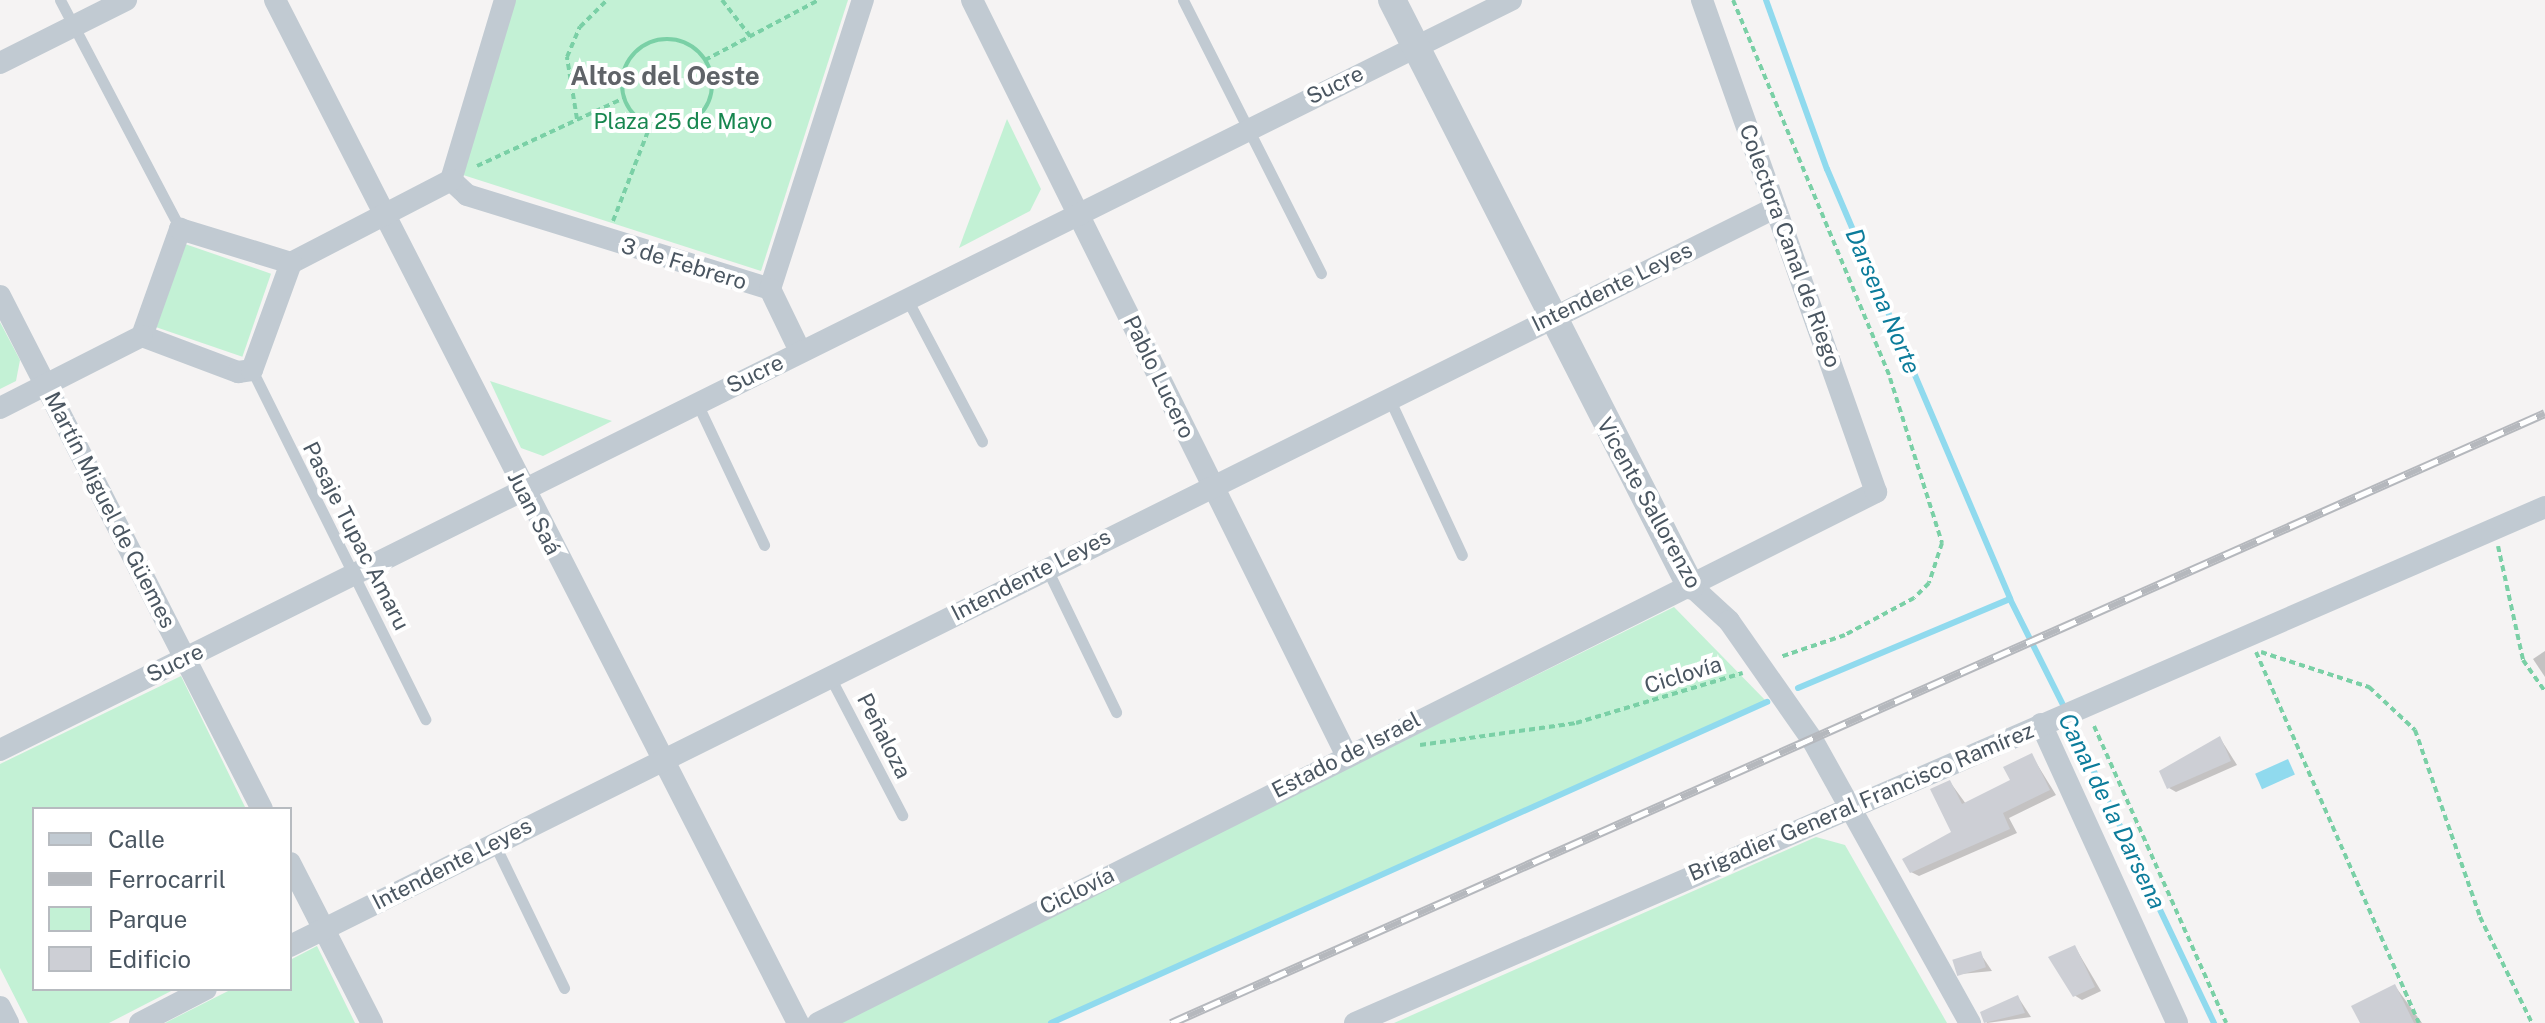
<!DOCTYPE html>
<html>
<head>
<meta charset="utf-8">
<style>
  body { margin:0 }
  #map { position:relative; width:2545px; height:1023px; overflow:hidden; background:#f5f3f3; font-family:"Public Sans",sans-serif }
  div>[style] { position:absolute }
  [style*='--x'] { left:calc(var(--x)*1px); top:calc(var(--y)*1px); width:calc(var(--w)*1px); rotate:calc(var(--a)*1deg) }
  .green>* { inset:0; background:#c3f1d5; transform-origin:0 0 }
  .water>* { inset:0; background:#90daee; transform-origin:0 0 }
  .shadow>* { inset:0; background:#0003 }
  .stream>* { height:6px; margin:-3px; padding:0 3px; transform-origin:3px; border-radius:3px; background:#90daee }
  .building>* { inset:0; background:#cdcfd5; transform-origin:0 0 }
  .path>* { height:4px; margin-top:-2px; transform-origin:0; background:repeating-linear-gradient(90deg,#7ad0a6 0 6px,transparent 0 10px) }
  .path>.ring { margin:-2px; padding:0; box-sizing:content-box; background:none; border:4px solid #7ad0a6; border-radius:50% }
  .service>* { height:11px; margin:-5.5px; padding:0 5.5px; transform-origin:5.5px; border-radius:5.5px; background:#c1cad2 }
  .minor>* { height:22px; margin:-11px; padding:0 11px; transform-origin:11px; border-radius:11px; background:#c1cad2 }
  .tertiary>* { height:28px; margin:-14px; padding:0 14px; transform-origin:14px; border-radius:14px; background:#c1cad2 }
  .rail>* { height:9px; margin-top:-4.5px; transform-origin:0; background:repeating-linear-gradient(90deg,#fff 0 18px,#b5b8bd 0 36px); box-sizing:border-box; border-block:2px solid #b5b8bd }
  span { translate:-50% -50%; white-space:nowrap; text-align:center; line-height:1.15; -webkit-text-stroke:8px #fff; paint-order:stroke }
  .street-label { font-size:22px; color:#4a5661 }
  .park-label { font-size:22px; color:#17864f }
  .water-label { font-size:24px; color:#0c7c9b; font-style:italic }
  .quarter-label { font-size:26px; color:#5f6368; font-weight:700 }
  .legend { position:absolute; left:32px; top:807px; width:260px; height:184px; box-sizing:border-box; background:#fff; border:2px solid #b7bbc0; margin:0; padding:10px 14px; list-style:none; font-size:24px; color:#4a5661 }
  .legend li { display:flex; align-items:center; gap:16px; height:40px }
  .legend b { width:40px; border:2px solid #b7bbc0 }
</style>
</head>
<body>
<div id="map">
  <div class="green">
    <i style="clip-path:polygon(514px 0,848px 0,761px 271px,460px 174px)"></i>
    <i style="clip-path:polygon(1007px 119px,1041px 189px,1030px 211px,959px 248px)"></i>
    <i style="left:185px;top:244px;width:91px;height:88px;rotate:19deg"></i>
    <i style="clip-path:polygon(0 322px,20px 360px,16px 381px,0 389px)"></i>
    <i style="clip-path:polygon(490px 381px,612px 421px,543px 456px,521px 448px)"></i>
    <i style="clip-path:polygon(1674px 607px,1767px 702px,1051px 1023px,834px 1023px)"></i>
    <i style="clip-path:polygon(181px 676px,246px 809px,34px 809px,34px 989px,175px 989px,109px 1023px,28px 1023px,0 968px,0 764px)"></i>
    <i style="clip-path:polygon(1816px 837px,1845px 845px,1947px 1023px,1394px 1023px)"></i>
    <i style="clip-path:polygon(317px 946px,355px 1023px,165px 1023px,232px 989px,290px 989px,290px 960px)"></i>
  </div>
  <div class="water">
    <i style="left:2288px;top:759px;width:17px;height:36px;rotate:66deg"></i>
  </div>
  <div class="shadow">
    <i style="clip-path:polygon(2545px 651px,2545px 677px,2533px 659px)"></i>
    <i style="clip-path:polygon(2220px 738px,2237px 765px,2176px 792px,2169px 788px)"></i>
    <i style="clip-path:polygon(2032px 756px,2056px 795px,2009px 818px,2017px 833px,1919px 876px,1911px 872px,1954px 833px,1950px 782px,1966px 804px,2012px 781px)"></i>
    <i style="clip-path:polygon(2075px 947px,2101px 991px,2082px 1000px,2074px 995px)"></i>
    <i style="clip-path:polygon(1980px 953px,1992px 971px,1961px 974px)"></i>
    <i style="clip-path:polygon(2395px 986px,2422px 1023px,2362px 1023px)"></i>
    <i style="clip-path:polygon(2018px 997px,2031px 1017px,1987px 1023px,1983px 1013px)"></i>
  </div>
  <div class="stream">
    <i style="--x:1766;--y:0;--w:180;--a:70.2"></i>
    <i style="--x:1827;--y:169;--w:467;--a:66.9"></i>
    <i style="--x:2010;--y:599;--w:123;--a:63.4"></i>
    <i style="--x:1798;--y:688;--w:230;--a:-22.8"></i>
    <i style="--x:2069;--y:719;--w:337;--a:64.5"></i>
    <i style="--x:1051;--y:1023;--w:785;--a:-24.15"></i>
  </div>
  <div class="building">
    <i style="clip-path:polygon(2220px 736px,2231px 761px,2167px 789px,2159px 771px)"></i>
    <i style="clip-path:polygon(2032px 753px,2050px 790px,2003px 813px,2010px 829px,1910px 873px,1902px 859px,1951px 832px,1930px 789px,1950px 780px,1962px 804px,2010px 780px,2003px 767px)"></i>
    <i style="clip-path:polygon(2075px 945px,2095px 987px,2073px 997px,2048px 957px)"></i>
    <i style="left:1981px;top:951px;width:17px;height:30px;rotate:73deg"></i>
    <i style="clip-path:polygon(2395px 984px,2414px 1023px,2360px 1023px,2351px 1006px)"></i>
    <i style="clip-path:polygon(2018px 995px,2025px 1013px,1984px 1023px,1980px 1012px)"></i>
  </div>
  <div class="path">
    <i style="--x:722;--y:0;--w:46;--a:52.1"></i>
    <i style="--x:1733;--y:0;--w:409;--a:67.4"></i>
    <i style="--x:1890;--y:378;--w:173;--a:72.5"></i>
    <i style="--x:1942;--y:543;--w:42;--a:108"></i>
    <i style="--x:1929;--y:583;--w:21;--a:135"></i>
    <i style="--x:1914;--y:598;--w:78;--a:151.8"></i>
    <i style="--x:1845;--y:635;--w:69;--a:161.3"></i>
    <i class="ring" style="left:622px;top:39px;width:86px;height:86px"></i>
    <i style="--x:705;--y:60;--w:129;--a:-27.8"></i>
    <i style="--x:577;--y:119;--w:63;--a:-99.2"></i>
    <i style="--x:567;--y:57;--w:33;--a:-67"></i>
    <i style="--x:580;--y:27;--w:38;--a:-45"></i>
    <i style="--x:477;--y:166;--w:162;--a:-24.8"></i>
    <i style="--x:613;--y:221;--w:102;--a:-68.7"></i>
    <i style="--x:2498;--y:546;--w:117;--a:77.6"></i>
    <i style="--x:2523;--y:660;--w:39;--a:55"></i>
    <i style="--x:2256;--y:652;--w:405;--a:66.3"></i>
    <i style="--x:2261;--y:652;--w:114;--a:18"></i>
    <i style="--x:2369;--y:687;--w:63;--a:43.1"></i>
    <i style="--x:2415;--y:730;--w:198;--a:70.8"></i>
    <i style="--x:2480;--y:917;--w:118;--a:63.9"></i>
    <i style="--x:2094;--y:726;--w:325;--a:66"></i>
    <i style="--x:1420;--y:745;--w:158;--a:-8"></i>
    <i style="--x:1576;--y:723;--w:174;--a:-16.7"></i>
  </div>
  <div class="service">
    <i style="--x:60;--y:0;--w:259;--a:62.3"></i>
    <i style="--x:1183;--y:0;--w:306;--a:63.2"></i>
    <i style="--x:907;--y:299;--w:161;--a:62.2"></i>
    <i style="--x:252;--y:370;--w:390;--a:63.6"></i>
    <i style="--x:1389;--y:398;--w:173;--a:65.1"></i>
    <i style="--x:697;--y:403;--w:157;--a:64.7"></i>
    <i style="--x:1047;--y:569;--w:159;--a:64.2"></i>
    <i style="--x:830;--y:677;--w:156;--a:62.4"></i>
    <i style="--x:494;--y:843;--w:161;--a:64.2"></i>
  </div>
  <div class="minor">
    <i style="--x:275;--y:0;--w:1149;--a:62.92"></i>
    <i style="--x:505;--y:0;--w:188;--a:106.7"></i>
    <i style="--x:451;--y:180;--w:22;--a:43"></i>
    <i style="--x:467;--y:195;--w:317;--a:17.2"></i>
    <i style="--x:770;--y:289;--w:304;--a:-72.2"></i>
    <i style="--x:972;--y:0;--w:842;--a:63.62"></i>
    <i style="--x:0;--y:63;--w:141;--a:-26.6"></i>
    <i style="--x:291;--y:263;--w:180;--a:-27.4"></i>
    <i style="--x:770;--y:289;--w:69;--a:64.2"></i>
    <i style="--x:0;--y:296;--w:576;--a:62.95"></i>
    <i style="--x:142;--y:336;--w:114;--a:-70.4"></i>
    <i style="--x:180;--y:229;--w:116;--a:17"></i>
    <i style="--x:142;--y:336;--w:103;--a:20.6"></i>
    <i style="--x:238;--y:372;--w:14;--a:-8"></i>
    <i style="--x:252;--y:370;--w:114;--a:-70"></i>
    <i style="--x:0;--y:408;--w:159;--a:-26.9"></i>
    <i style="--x:1690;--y:585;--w:53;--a:42.7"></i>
    <i style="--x:1729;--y:621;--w:146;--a:55"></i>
    <i style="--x:1813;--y:741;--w:323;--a:60.9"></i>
    <i style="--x:2041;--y:724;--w:328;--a:65.5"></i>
    <i style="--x:0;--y:750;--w:1687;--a:-26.4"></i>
    <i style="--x:290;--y:863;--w:180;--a:62.9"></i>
    <i style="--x:290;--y:946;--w:1658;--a:-26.43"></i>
    <i style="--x:0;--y:1007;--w:18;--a:63"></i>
    <i style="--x:140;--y:1023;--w:74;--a:-27.3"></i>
    <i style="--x:818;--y:1023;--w:1184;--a:-26.65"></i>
    <i style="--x:1876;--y:492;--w:522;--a:-109.48"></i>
    <i style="--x:1355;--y:1023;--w:1297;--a:-23.44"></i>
  </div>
  <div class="tertiary">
    <i style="--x:1392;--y:0;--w:657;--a:63.01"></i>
  </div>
  <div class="rail">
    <i style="--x:1171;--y:1023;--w:1503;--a:-23.94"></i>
  </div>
  <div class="street-label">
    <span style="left:1335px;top:85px;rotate:-26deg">Sucre</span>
    <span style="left:1790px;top:246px;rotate:70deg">Colectora Canal de Riego</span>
    <span style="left:684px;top:264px;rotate:17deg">3 de Febrero</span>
    <span style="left:1612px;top:287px;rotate:-26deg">Intendente Leyes</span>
    <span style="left:755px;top:374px;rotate:-26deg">Sucre</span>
    <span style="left:1159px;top:377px;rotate:64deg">Pablo Lucero</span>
    <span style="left:1649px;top:503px;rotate:61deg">Vicente Sallorenzo</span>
    <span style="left:110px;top:510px;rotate:63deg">Martín Miguel de Güemes</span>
    <span style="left:534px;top:513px;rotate:63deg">Juan Saá</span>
    <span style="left:356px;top:536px;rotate:63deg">Pasaje Tupac Amaru</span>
    <span style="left:1031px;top:575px;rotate:-27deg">Intendente Leyes</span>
    <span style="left:175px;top:663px;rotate:-26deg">Sucre</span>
    <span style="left:1683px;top:675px;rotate:-17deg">Ciclovía</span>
    <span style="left:884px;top:736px;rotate:63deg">Peñaloza</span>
    <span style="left:1346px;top:755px;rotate:-27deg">Estado de Israel</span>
    <span style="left:1861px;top:802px;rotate:-23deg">Brigadier General Francisco Ramírez</span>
    <span style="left:452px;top:864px;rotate:-27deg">Intendente Leyes</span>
    <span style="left:1077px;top:891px;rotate:-26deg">Ciclovía</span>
  </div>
  <div class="park-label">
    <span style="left:683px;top:122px">Plaza 25 de Mayo</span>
  </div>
  <div class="water-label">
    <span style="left:1883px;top:301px;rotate:67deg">Darsena Norte</span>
    <span style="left:2112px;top:811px;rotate:64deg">Canal de la Darsena</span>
  </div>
  <div class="quarter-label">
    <span style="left:665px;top:76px">Altos del Oeste</span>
  </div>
  <ul class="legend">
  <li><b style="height:10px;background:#c1cad2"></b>Calle</li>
  <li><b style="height:10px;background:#b5b8bd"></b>Ferrocarril</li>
  <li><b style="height:22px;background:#c3f1d5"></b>Parque</li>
  <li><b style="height:22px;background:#cdcfd5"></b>Edificio</li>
  </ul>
</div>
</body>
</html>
